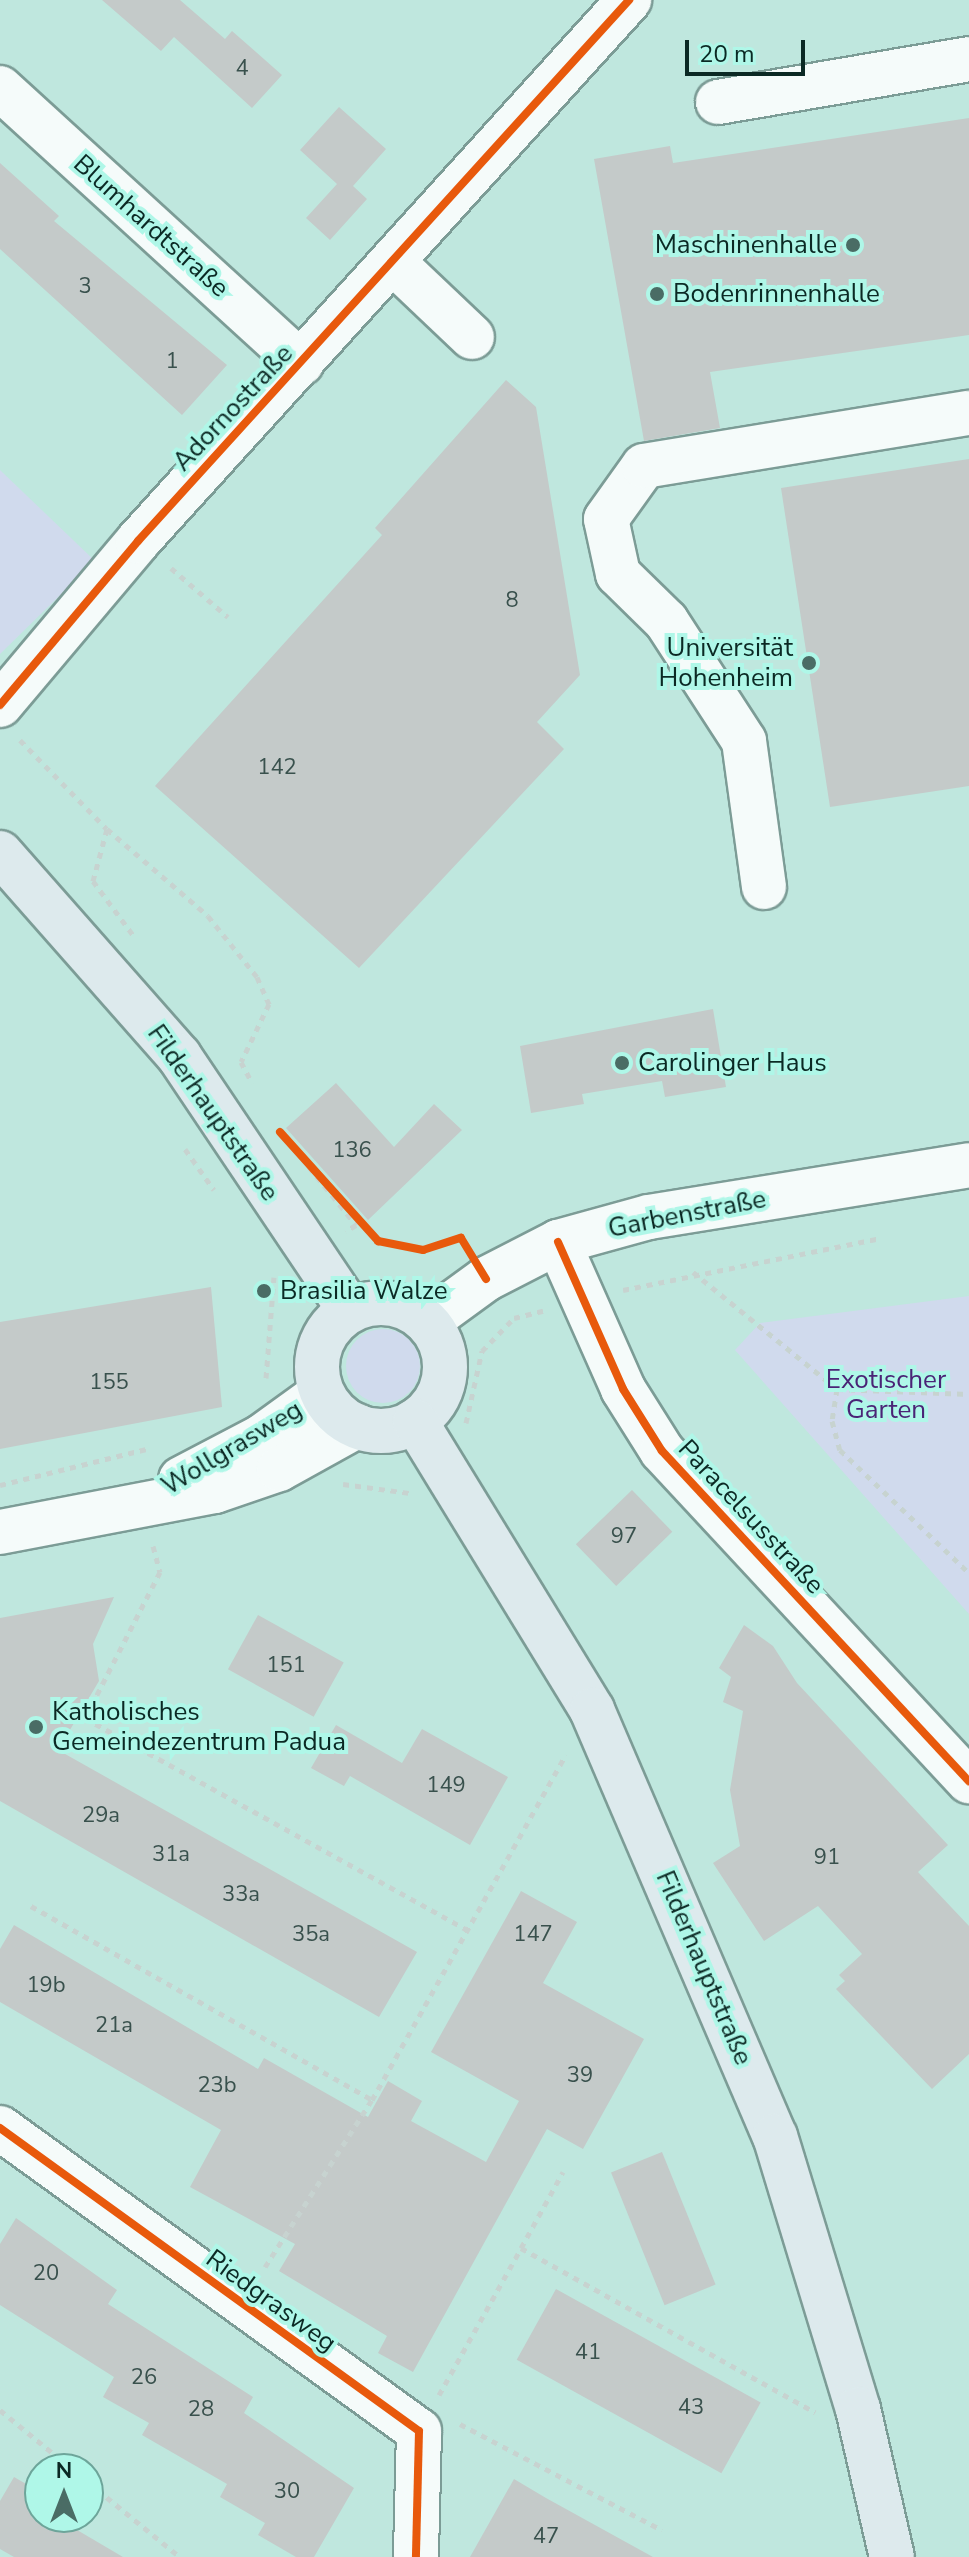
<!DOCTYPE html>
<html>
<head>
<meta charset="utf-8">
<style>
  body { margin:0 }
  #map { position:relative; width:969px; height:2557px; overflow:hidden; background:#bfe7de; font-family:"Nunito Sans",sans-serif }
  div>[style] { position:absolute }
  [style*='--x'] { left:calc(var(--x)*1px); top:calc(var(--y)*1px); width:calc(var(--w)*1px); rotate:calc(var(--a)*1deg) }
  .green>* { inset:0; background:#d0daed }
  .round { border-radius:50% }
  .building>* { inset:0; background:#c4cac9; transform-origin:0 0 }
  .path>* { height:5px; margin-top:-2.5px; transform-origin:0; background:repeating-linear-gradient(90deg,#c7d3d0 0 6px,transparent 0 12px) }
  .roads { filter:drop-shadow(2px 0 #7c9c96) drop-shadow(-2px 0 #7c9c96) drop-shadow(0 2px #7c9c96) drop-shadow(0 -2px #7c9c96) }
  .minor>* { height:44px; margin:-22px; padding:0 22px; transform-origin:22px; border-radius:22px; background:#f5fbfa }
  .major>* { height:44px; margin:-22px; padding:0 22px; transform-origin:22px; border-radius:22px; background:#ddeaed }
  .major>.ring { margin:-22px; padding:0; box-sizing:content-box; background:none; border:44px solid #ddeaed; border-radius:50% }
  .cycleway>* { height:8px; margin:-4px; padding:0 4px; transform-origin:4px; border-radius:4px; background:#e8590c }
  .dots>* { width:22px; height:22px; translate:-50% -50%; box-sizing:border-box; border:4px solid #aff7e8; border-radius:50% }
  span { translate:-50% -50%; white-space:nowrap; text-align:center; line-height:1.15; -webkit-text-stroke:8px #aff7e8; paint-order:stroke }
  .number-label { font-size:22px; color:#39514d }
  .number-label span { -webkit-text-stroke-width:0 }
  .street-label { font-size:26px; color:#0b2924 }
  .poi-label { font-size:26px; color:#0b2924 }
  .right { translate:-100% -50%; text-align:right }
  .left { translate:0 -50%; text-align:left }
  .park-label { font-size:26px; color:#4a2476 }
  .north { position:absolute; left:24px; top:2453px; width:80px; height:80px; box-sizing:border-box; background:#aff7e8; border:2px solid #6da59a; border-radius:50%; rotate:0deg; font-size:22px; font-weight:700; line-height:32px; text-align:center; color:#0b2924 }
  .north::after { content:''; display:block; margin:auto; width:28px; height:36px; background:#4a6c65; clip-path:polygon(50% 0,100% 100%,50% 72%,0 100%) }
  .scale { position:absolute; left:685px; top:40px; width:120px; height:36px; box-sizing:border-box; border:4px solid #0b2924; border-top:0; padding-left:10px; font-size:24px; line-height:28px; white-space:nowrap; color:#0b2924; -webkit-text-stroke:6px #aff7e8; paint-order:stroke }
</style>
</head>
<body>
<div id="map">
  <div class="green">
    <i style="clip-path:polygon(0 470px,95px 561px,0 654px)"></i>
    <i style="clip-path:polygon(969px 1296px,969px 1614px,735px 1350px,760px 1323px)"></i>
    <i class="round" style="left:346px;top:1329px;width:74px;height:74px"></i>
  </div>
  <div class="building">
    <i style="clip-path:polygon(102px 0,180px 0,225px 39px,232px 31px,282px 75px,252px 108px,174px 37px,161px 51px)"></i>
    <i style="clip-path:polygon(339px 107px,386px 149px,353px 186px,367px 199px,330px 240px,306px 218px,337px 184px,300px 150px)"></i>
    <i style="clip-path:polygon(969px 118px,969px 335px,710px 372px,720px 428px,644px 441px,594px 159px,670px 146px,673px 163px)"></i>
    <i style="clip-path:polygon(0 163px,59px 216px,54px 221px,227px 365px,182px 415px,0 249px)"></i>
    <i style="clip-path:polygon(506px 380px,536px 407px,580px 675px,537px 722px,564px 749px,359px 968px,155px 786px,382px 535px,375px 528px)"></i>
    <i style="clip-path:polygon(969px 459px,969px 786px,830px 807px,781px 488px)"></i>
    <i style="clip-path:polygon(713px 1009px,726px 1087px,665px 1097px,662px 1081px,582px 1094px,584px 1104px,531px 1113px,520px 1046px)"></i>
    <i style="clip-path:polygon(336px 1083px,394px 1147px,434px 1104px,462px 1130px,368px 1220px,286px 1128px)"></i>
    <i style="clip-path:polygon(211px 1287px,222px 1407px,0 1449px,0 1322px)"></i>
    <i style="left:632px;top:1490px;width:58px;height:78px;rotate:46deg"></i>
    <i style="clip-path:polygon(114px 1597px,93px 1644px,99px 1681px,58px 1750px,417px 1952px,379px 2017px,0 1801px,0 1618px)"></i>
    <i style="left:258px;top:1615px;width:98px;height:62px;rotate:29deg"></i>
    <i style="clip-path:polygon(744px 1625px,773px 1646px,797px 1683px,948px 1845px,918px 1872px,969px 1926px,969px 2054px,932px 2089px,836px 1989px,845px 1981px,839px 1975px,862px 1954px,818px 1906px,764px 1941px,713px 1863px,740px 1846px,730px 1790px,743px 1711px,723px 1702px,731px 1677px,719px 1668px)"></i>
    <i style="clip-path:polygon(336px 1725px,402px 1763px,422px 1729px,508px 1777px,470px 1845px,350px 1776px,344px 1786px,311px 1768px)"></i>
    <i style="clip-path:polygon(521px 1891px,577px 1922px,543px 1983px,644px 2039px,583px 2149px,547px 2129px,413px 2372px,378px 2353px,387px 2336px,279px 2271px,295px 2244px,190px 2187px,221px 2130px,0 2002px,0 1949px,14px 1925px,258px 2069px,264px 2058px,368px 2117px,388px 2081px,422px 2101px,411px 2121px,486px 2162px,519px 2101px,431px 2052px)"></i>
    <i style="left:662px;top:2152px;width:143px;height:55px;rotate:68deg"></i>
    <i style="clip-path:polygon(16px 2218px,117px 2290px,108px 2304px,253px 2397px,244px 2413px,354px 2488px,314px 2557px,296px 2557px,258px 2535px,265px 2523px,220px 2497px,227px 2484px,142px 2435px,149px 2423px,103px 2397px,114px 2377px,0 2305px,0 2244px)"></i>
    <i style="left:556px;top:2289px;width:234px;height:81px;rotate:29deg"></i>
    <i style="clip-path:polygon(14px 2477px,40px 2492px,40px 2517px,55px 2517px,123px 2557px,14px 2557px,0 2549px,0 2501px)"></i>
    <i style="clip-path:polygon(514px 2479px,546px 2498px,653px 2557px,470px 2557px)"></i>
  </div>
  <div class="path">
    <i style="--x:171;--y:568;--w:75;--a:40.7"></i>
    <i style="--x:20;--y:740;--w:124;--a:45.7"></i>
    <i style="--x:107;--y:829;--w:133;--a:40.7"></i>
    <i style="--x:208;--y:916;--w:78;--a:51.2"></i>
    <i style="--x:257;--y:977;--w:30;--a:66"></i>
    <i style="--x:269;--y:1004;--w:64;--a:115.8"></i>
    <i style="--x:241;--y:1062;--w:24;--a:62"></i>
    <i style="--x:107;--y:829;--w:54;--a:105.1"></i>
    <i style="--x:93;--y:881;--w:67;--a:53.5"></i>
    <i style="--x:185;--y:1149;--w:50;--a:54.7"></i>
    <i style="--x:309;--y:1167;--w:75;--a:51"></i>
    <i style="--x:356;--y:1225;--w:12;--a:149"></i>
    <i style="--x:693;--y:1272;--w:186;--a:39.1"></i>
    <i style="--x:837;--y:1389;--w:132;--a:2.2"></i>
    <i style="--x:623;--y:1290;--w:262;--a:-11.4"></i>
    <i style="--x:514;--y:1318;--w:30;--a:-14"></i>
    <i style="--x:266;--y:1378;--w:101;--a:-85.5"></i>
    <i style="--x:837;--y:1389;--w:32;--a:99"></i>
    <i style="--x:832;--y:1421;--w:30;--a:75"></i>
    <i style="--x:840;--y:1450;--w:178;--a:43.6"></i>
    <i style="--x:466;--y:1423;--w:74;--a:-77.5"></i>
    <i style="--x:482;--y:1351;--w:46;--a:-45.9"></i>
    <i style="--x:343;--y:1484;--w:68;--a:7.7"></i>
    <i style="--x:0;--y:1485;--w:155;--a:-13.8"></i>
    <i style="--x:153;--y:1546;--w:27;--a:75"></i>
    <i style="--x:160;--y:1572;--w:164;--a:117.2"></i>
    <i style="--x:85;--y:1718;--w:440;--a:29"></i>
    <i style="--x:31;--y:1906;--w:392;--a:29.6"></i>
    <i style="--x:521;--y:2248;--w:87;--a:-61.1"></i>
    <i style="--x:265;--y:2267;--w:198;--a:-57.4"></i>
    <i style="--x:372;--y:2100;--w:396;--a:-60.7"></i>
    <i style="--x:439;--y:2395;--w:168;--a:-60.8"></i>
    <i style="--x:521;--y:2248;--w:337;--a:29.2"></i>
    <i style="--x:0;--y:2410;--w:93;--a:39.3"></i>
    <i style="--x:460;--y:2424;--w:228;--a:27.7"></i>
    <i style="--x:88;--y:2482;--w:119;--a:39.2"></i>
  </div>
  <div class="roads">
    <div class="minor">
      <i style="--x:0;--y:88;--w:408;--a:42.4"></i>
      <i style="--x:718;--y:102;--w:255;--a:-9.7"></i>
      <i style="--x:395;--y:264;--w:106;--a:43.5"></i>
      <i style="--x:0;--y:705;--w:214;--a:-49.9"></i>
      <i style="--x:138;--y:541;--w:731;--a:-47.77"></i>
      <i style="--x:764;--y:887;--w:147;--a:-97.8"></i>
      <i style="--x:744;--y:741;--w:143;--a:-123"></i>
      <i style="--x:666;--y:621;--w:67;--a:-135.6"></i>
      <i style="--x:618;--y:574;--w:56;--a:-102.3"></i>
      <i style="--x:606;--y:519;--w:65;--a:-54.4"></i>
      <i style="--x:644;--y:466;--w:329;--a:-9.3"></i>
      <i style="--x:558;--y:1242;--w:161;--a:66.1"></i>
      <i style="--x:623;--y:1389;--w:73;--a:57.8"></i>
      <i style="--x:662;--y:1451;--w:451;--a:47.1"></i>
      <i style="--x:427;--y:1322;--w:73;--a:-36.1"></i>
      <i style="--x:486;--y:1279;--w:81;--a:-27.2"></i>
      <i style="--x:558;--y:1242;--w:94;--a:-15.4"></i>
      <i style="--x:649;--y:1217;--w:324;--a:-9.2"></i>
      <i style="--x:181;--y:1479;--w:90;--a:-27.7"></i>
      <i style="--x:261;--y:1437;--w:75;--a:-35.8"></i>
      <i style="--x:0;--y:1532;--w:219;--a:-10.8"></i>
      <i style="--x:215;--y:1491;--w:68;--a:-19"></i>
      <i style="--x:279;--y:1469;--w:89;--a:-28.9"></i>
      <i style="--x:0;--y:2128;--w:517;--a:35.87"></i>
      <i style="--x:419;--y:2431;--w:126;--a:91.4"></i>
    </div>
    <div class="major">
      <i style="--x:0;--y:853;--w:271;--a:48.6"></i>
      <i style="--x:179;--y:1056;--w:306;--a:56.1"></i>
      <i class="ring" style="left:317px;top:1303px;width:84px;height:84px"></i>
      <i style="--x:415;--y:1421;--w:339;--a:58.5"></i>
      <i style="--x:592;--y:1710;--w:464;--a:66.8"></i>
      <i style="--x:775;--y:2136;--w:285;--a:73.1"></i>
      <i style="--x:858;--y:2409;--w:152;--a:77.1"></i>
    </div>
  </div>
  <div class="cycleway">
    <i style="--x:0;--y:705;--w:214;--a:-49.9"></i>
    <i style="--x:138;--y:541;--w:731;--a:-47.77"></i>
    <i style="--x:280;--y:1132;--w:147;--a:48"></i>
    <i style="--x:378;--y:1241;--w:46;--a:11.3"></i>
    <i style="--x:423;--y:1250;--w:40;--a:-18"></i>
    <i style="--x:461;--y:1238;--w:48;--a:58.6"></i>
    <i style="--x:558;--y:1242;--w:161;--a:66.1"></i>
    <i style="--x:623;--y:1389;--w:73;--a:57.8"></i>
    <i style="--x:662;--y:1451;--w:451;--a:47.1"></i>
    <i style="--x:0;--y:2128;--w:517;--a:35.87"></i>
    <i style="--x:419;--y:2431;--w:126;--a:91.4"></i>
  </div>
  <div class="dots">
    <i style="left:853px;top:245px;background:#4a6c65"></i>
    <i style="left:657px;top:294px;background:#4a6c65"></i>
    <i style="left:809px;top:663px;background:#4a6c65"></i>
    <i style="left:622px;top:1063px;background:#4a6c65"></i>
    <i style="left:264px;top:1291px;background:#4a6c65"></i>
    <i style="left:36px;top:1727px;background:#4a6c65"></i>
  </div>
  <div class="number-label">
    <span style="left:242px;top:69px">4</span>
    <span style="left:85px;top:287px">3</span>
    <span style="left:172px;top:362px">1</span>
    <span style="left:512px;top:601px">8</span>
    <span style="left:277px;top:768px">142</span>
    <span style="left:352px;top:1151px">136</span>
    <span style="left:109px;top:1383px">155</span>
    <span style="left:624px;top:1537px">97</span>
    <span style="left:286px;top:1666px">151</span>
    <span style="left:446px;top:1786px">149</span>
    <span style="left:101px;top:1816px">29a</span>
    <span style="left:171px;top:1855px">31a</span>
    <span style="left:827px;top:1858px">91</span>
    <span style="left:241px;top:1895px">33a</span>
    <span style="left:311px;top:1935px">35a</span>
    <span style="left:533px;top:1935px">147</span>
    <span style="left:46px;top:1986px">19b</span>
    <span style="left:114px;top:2026px">21a</span>
    <span style="left:580px;top:2076px">39</span>
    <span style="left:217px;top:2086px">23b</span>
    <span style="left:46px;top:2274px">20</span>
    <span style="left:588px;top:2353px">41</span>
    <span style="left:144px;top:2378px">26</span>
    <span style="left:691px;top:2408px">43</span>
    <span style="left:201px;top:2410px">28</span>
    <span style="left:287px;top:2492px">30</span>
    <span style="left:546px;top:2537px">47</span>
  </div>
  <div class="street-label">
    <span style="left:151px;top:226px;rotate:42deg">Blumhardtstraße</span>
    <span style="left:233px;top:408px;rotate:-47deg">Adornostraße</span>
    <span style="left:213px;top:1113px;rotate:55deg">Filderhauptstraße</span>
    <span style="left:687px;top:1214px;rotate:-11deg">Garbenstraße</span>
    <span style="left:232px;top:1448px;rotate:-31deg">Wollgrasweg</span>
    <span style="left:751px;top:1517px;rotate:47deg">Paracelsusstraße</span>
    <span style="left:704px;top:1968px;rotate:67deg">Filderhauptstraße</span>
    <span style="left:271px;top:2301px;rotate:36deg">Riedgrasweg</span>
  </div>
  <div class="poi-label">
    <span class="right" style="left:837px;top:245px">Maschinenhalle</span>
    <span class="left" style="left:673px;top:294px">Bodenrinnenhalle</span>
    <span class="right" style="left:793px;top:663px">Universität<br>Hohenheim</span>
    <span class="left" style="left:638px;top:1063px">Carolinger Haus</span>
    <span class="left" style="left:280px;top:1291px">Brasilia Walze</span>
    <span class="left" style="left:52px;top:1727px">Katholisches<br>Gemeindezentrum Padua</span>
  </div>
  <div class="park-label">
    <span style="left:886px;top:1395px">Exotischer<br>Garten</span>
  </div>
  <div class="north">N</div>
  <div class="scale">20 m</div>
</div>
</body>
</html>
